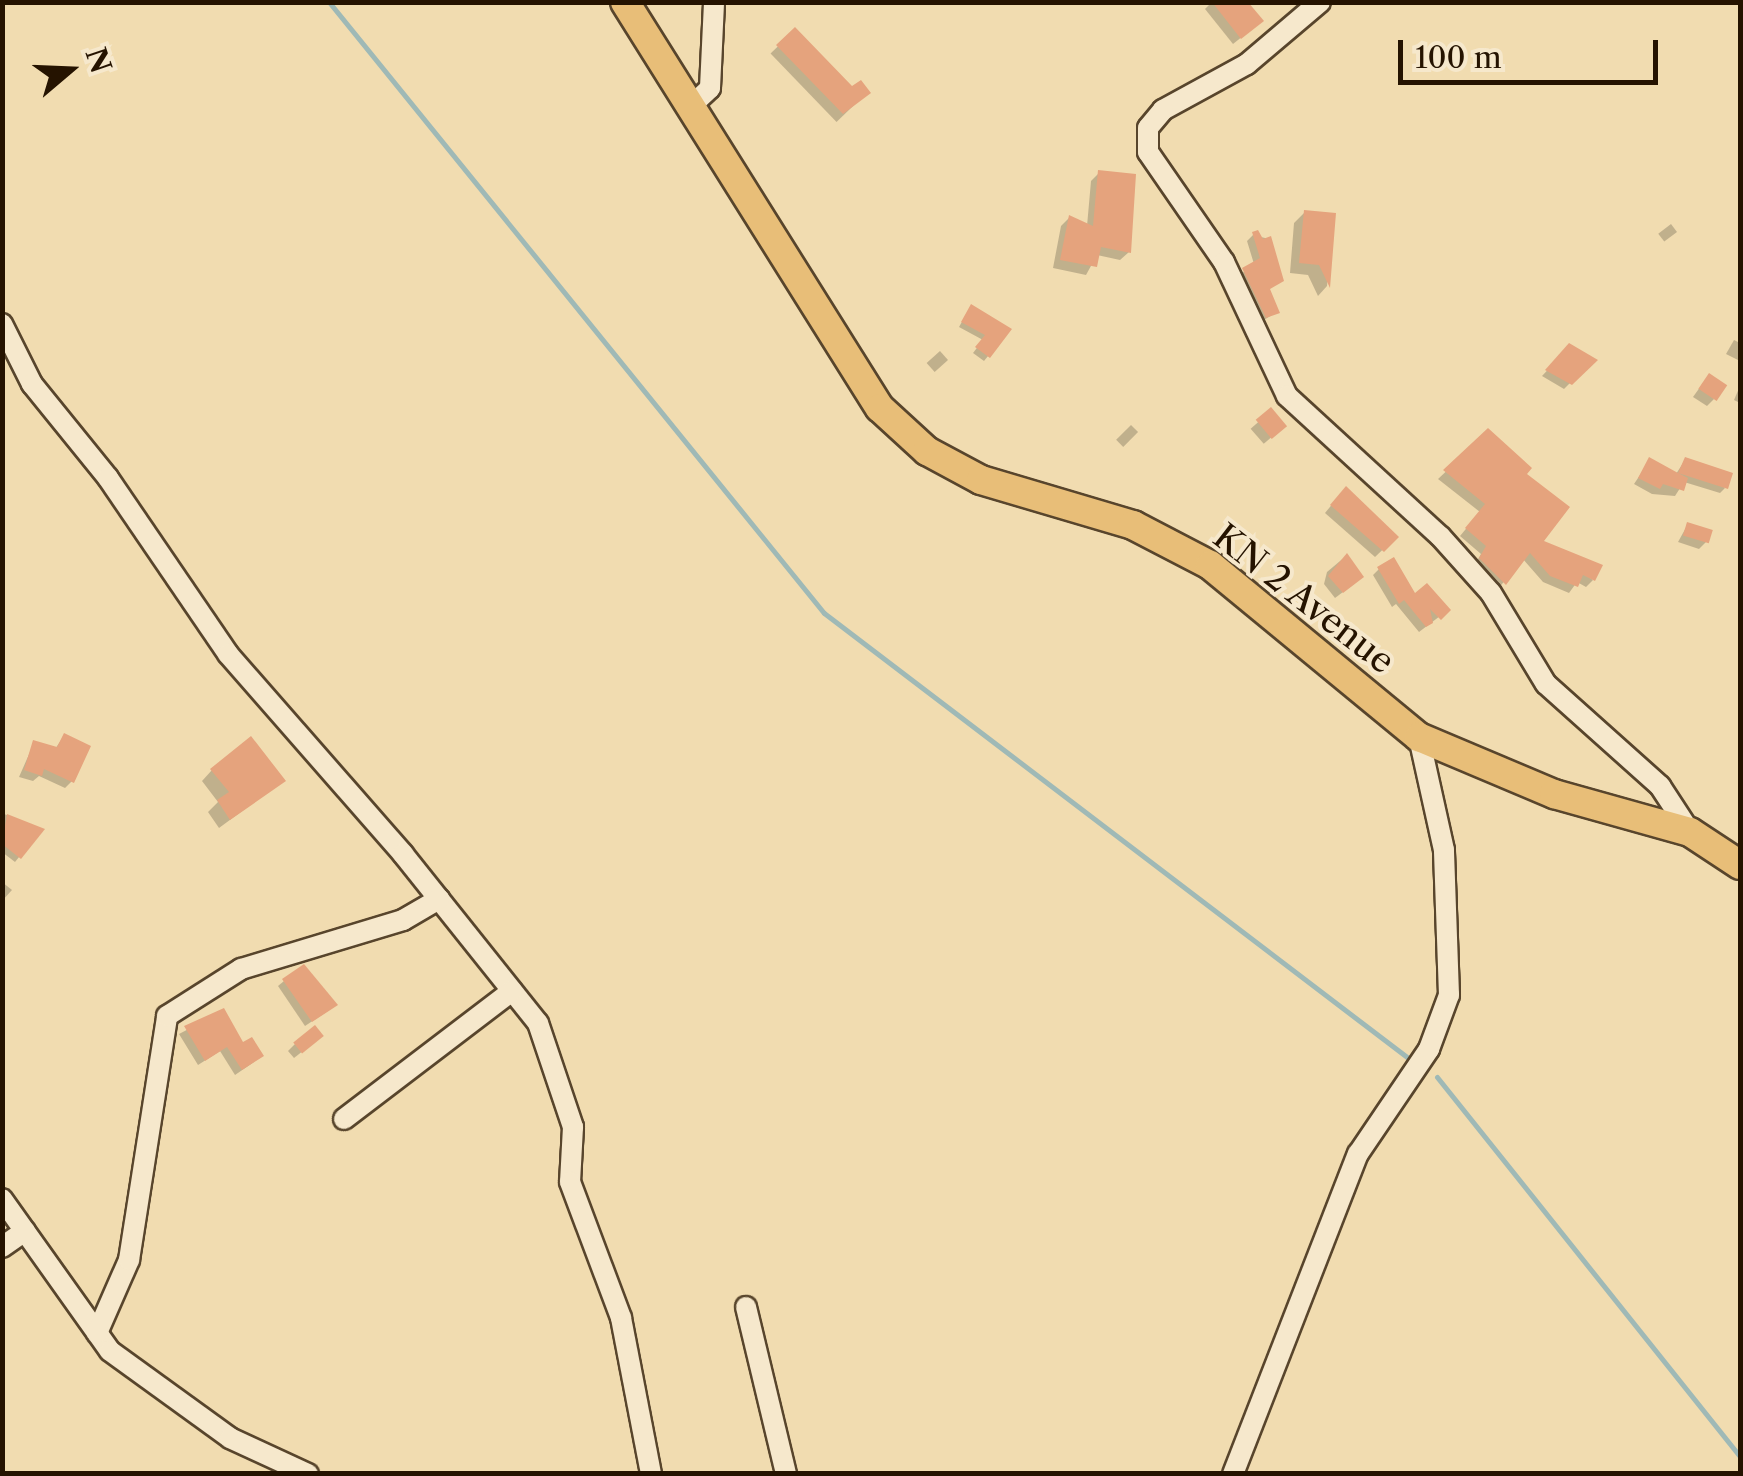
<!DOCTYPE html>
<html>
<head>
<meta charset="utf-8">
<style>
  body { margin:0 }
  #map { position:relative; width:1743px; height:1476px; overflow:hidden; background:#f1dcb0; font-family:"Libre Caslon Text",serif }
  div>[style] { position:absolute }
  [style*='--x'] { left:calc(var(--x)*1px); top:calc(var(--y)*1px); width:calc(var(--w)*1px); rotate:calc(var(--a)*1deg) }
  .shadow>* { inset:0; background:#0003; transform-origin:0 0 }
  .stream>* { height:5px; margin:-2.5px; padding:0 2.5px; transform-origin:2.5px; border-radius:2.5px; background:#9fb9b6 }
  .building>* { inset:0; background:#e5a37d; transform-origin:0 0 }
  .roads { filter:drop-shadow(2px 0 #58452c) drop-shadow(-2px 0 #58452c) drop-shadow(0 2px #58452c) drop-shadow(0 -2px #58452c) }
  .minor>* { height:20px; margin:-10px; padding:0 10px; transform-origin:10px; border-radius:10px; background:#f6e8cc }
  .major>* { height:28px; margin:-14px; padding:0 14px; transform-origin:14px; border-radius:14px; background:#e8be78 }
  span { translate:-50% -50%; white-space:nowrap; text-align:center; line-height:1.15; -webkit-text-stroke:8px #f6e8cc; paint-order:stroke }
  .street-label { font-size:35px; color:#251300 }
  .frame { position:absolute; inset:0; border:5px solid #251300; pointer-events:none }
  .north { position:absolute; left:20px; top:20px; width:100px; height:100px; -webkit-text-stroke:8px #f6e8cc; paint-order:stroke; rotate:71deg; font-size:28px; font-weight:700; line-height:40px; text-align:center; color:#251300 }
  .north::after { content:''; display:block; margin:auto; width:35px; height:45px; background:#251300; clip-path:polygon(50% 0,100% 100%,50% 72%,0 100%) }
  .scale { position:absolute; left:1398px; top:40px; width:260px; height:45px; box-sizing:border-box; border:5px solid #251300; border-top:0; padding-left:12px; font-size:30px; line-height:35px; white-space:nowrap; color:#251300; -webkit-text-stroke:8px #f6e8cc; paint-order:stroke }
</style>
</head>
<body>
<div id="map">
  <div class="shadow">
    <i style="clip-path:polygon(1212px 2px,1240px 2px,1253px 28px,1233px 44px,1205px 9px)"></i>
    <i style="left:795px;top:30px;width:95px;height:34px;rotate:46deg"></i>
    <i style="clip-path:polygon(1099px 173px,1129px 252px,1120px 260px,1097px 255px,1086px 275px,1053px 268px,1061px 226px,1069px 218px,1087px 226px,1091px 181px)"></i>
    <i style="clip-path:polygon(1305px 212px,1333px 215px,1327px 286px,1318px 296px,1308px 275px,1290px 273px,1294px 223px)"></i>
    <i style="left:1671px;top:224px;width:10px;height:16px;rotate:53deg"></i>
    <i style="clip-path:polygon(1253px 235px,1269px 239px,1281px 280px,1268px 290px,1277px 312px,1259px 323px,1237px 277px,1254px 264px,1247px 241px)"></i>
    <i style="clip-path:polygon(968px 311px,1009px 330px,984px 361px,973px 353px,983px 340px,959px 327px)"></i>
    <i style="clip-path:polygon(1734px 340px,1740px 343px,1740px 361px,1726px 354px)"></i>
    <i style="clip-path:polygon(1570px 346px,1593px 360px,1564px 389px,1542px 376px)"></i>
    <i style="left:940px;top:351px;width:12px;height:18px;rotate:48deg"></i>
    <i style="clip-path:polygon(1703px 383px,1714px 399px,1707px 406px,1693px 397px)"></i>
    <i style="clip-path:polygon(1740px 386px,1740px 403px,1734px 400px)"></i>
    <i style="left:1271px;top:411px;width:20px;height:27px;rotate:49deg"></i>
    <i style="left:1131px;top:425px;width:10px;height:21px;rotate:45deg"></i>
    <i style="clip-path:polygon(1488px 432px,1523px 474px,1540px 542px,1593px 580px,1586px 587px,1577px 582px,1569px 593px,1543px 582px,1523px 559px,1497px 590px,1474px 566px,1481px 554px,1460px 536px,1480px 512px,1438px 479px)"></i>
    <i style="clip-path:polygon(1650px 460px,1676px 474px,1685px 460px,1725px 488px,1720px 493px,1684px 482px,1675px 496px,1652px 494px,1634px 484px)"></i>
    <i style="clip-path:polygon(1339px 496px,1396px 537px,1375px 557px,1325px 513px)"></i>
    <i style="clip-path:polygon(1688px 524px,1706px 542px,1699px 549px,1678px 542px)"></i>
    <i style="clip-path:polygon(1346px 556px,1355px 583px,1335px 598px,1324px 584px,1327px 572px)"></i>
    <i style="clip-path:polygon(1379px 569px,1415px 597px,1448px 610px,1419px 632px,1396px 604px,1392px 607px,1373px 575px)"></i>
    <i style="clip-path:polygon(64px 736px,72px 781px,65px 788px,39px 776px,33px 781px,19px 777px,34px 743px,55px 749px)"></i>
    <i style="clip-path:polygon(212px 770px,283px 781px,219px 828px,208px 812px,218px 802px,202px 781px)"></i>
    <i style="clip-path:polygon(2px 813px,41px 830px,15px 862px,2px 852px)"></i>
    <i style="clip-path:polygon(2px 882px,12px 890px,2px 901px)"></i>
    <i style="clip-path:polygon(284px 981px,329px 1010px,305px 1026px,278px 986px)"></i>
    <i style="clip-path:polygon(223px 1011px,254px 1062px,235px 1075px,220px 1051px,198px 1065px,179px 1034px)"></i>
    <i style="clip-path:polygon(313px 1043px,294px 1058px,288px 1051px,295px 1044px)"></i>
  </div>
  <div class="stream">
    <i style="--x:329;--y:2;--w:786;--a:50.99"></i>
    <i style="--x:824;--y:613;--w:739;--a:37.3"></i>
    <i style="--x:1437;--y:1077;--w:485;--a:51.4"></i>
  </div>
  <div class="building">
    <i style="clip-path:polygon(1212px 2px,1248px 2px,1264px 21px,1241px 39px)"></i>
    <i style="clip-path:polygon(795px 27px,852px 86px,861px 80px,871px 93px,843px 114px,776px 45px)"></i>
    <i style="clip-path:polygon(1098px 170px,1136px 174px,1131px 253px,1101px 247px,1097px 267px,1060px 260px,1069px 215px,1093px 226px)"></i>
    <i style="clip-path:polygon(1304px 210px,1336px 213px,1330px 288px,1319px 265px,1299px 263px)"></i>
    <i style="clip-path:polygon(1258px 230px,1263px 239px,1271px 236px,1284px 281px,1270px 289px,1280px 313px,1266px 318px,1242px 268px,1260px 258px,1252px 232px)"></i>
    <i style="clip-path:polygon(971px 304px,1012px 329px,990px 358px,975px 347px,985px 335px,961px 322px)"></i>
    <i style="clip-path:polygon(1569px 343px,1598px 360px,1572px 385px,1545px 370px)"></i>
    <i style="left:1709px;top:373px;width:22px;height:19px;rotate:34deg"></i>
    <i style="left:1271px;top:407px;width:25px;height:20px;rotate:50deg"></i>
    <i style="clip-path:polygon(1488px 428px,1532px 468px,1527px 474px,1570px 507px,1544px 541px,1603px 565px,1595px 581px,1583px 575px,1578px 587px,1550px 576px,1530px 553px,1506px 585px,1479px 558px,1486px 546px,1465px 528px,1485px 504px,1443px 470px)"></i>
    <i style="clip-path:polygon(1649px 457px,1678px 473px,1685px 457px,1733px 473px,1728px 489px,1678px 473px,1688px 478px,1684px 491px,1663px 484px,1660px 489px,1638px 478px)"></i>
    <i style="clip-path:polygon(1346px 486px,1399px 537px,1384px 552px,1330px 505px)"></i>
    <i style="left:1687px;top:522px;width:27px;height:14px;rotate:17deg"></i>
    <i style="clip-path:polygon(1347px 553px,1364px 577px,1343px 593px,1328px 576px)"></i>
    <i style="clip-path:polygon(1394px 557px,1415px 593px,1427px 583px,1451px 610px,1441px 620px,1430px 609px,1433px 623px,1426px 627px,1404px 600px,1399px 604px,1377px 567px)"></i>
    <i style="clip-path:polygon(64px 733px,91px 746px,74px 783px,44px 769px,42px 776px,24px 770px,33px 740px,57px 747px)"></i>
    <i style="clip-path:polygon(251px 736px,286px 781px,230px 820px,217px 800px,229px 792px,210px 769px)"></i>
    <i style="clip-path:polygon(7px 814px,45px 829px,21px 859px,2px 844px)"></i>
    <i style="clip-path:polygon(304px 964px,338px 1005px,312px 1022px,282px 979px)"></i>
    <i style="clip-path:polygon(224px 1008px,243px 1042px,252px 1037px,264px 1056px,242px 1070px,227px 1047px,205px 1061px,184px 1026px)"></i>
    <i style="left:315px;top:1025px;width:14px;height:28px;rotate:51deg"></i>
  </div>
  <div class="roads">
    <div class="minor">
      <i style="--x:1320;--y:2;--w:96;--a:139.7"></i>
      <i style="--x:1247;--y:64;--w:96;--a:151.3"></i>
      <i style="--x:1163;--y:110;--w:23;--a:130"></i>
      <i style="--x:1148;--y:128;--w:24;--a:90"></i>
      <i style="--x:1148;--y:152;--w:134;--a:55.4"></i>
      <i style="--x:1224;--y:262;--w:148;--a:64.8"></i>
      <i style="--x:1287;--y:396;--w:207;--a:42.5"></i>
      <i style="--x:1440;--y:536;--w:76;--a:48.2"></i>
      <i style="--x:1491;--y:593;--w:106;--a:58.9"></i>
      <i style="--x:1546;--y:684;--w:153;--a:41.8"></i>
      <i style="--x:1660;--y:786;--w:55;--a:56.9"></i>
      <i style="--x:691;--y:106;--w:26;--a:-43"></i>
      <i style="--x:710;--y:88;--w:86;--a:-87.3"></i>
      <i style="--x:2;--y:324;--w:67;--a:63.4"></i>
      <i style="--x:32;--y:384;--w:121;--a:51"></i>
      <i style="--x:108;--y:478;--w:213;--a:55.7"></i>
      <i style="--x:228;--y:654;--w:266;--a:48.8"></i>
      <i style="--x:403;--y:854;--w:216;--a:51.4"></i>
      <i style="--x:538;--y:1023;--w:110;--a:71.4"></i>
      <i style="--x:573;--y:1127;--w:55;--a:93.1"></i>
      <i style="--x:570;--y:1182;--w:145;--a:69.4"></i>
      <i style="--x:621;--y:1318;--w:159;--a:79.1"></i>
      <i style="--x:344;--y:1119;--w:211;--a:-37.3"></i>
      <i style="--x:2;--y:1199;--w:186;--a:54.6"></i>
      <i style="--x:110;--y:1351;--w:148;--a:35.9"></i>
      <i style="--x:230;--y:1438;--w:86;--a:24.8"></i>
      <i style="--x:2;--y:1247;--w:28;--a:-35"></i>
      <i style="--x:746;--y:1307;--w:172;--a:76.5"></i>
      <i style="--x:97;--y:1333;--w:80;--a:-66.3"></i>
      <i style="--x:129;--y:1260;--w:247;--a:-81.1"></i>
      <i style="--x:167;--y:1016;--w:88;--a:-32.4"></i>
      <i style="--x:241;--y:969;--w:169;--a:-16.8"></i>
      <i style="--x:403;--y:920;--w:42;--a:-30.3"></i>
      <i style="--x:1233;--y:1474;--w:344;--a:-68.7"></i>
      <i style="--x:1358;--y:1154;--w:127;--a:-55.9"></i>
      <i style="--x:1429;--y:1049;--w:58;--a:-69.7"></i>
      <i style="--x:1449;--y:995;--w:145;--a:-92"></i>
      <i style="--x:1444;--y:850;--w:116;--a:-102.5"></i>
    </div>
    <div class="major">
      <i style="--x:625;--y:2;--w:479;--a:57.9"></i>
      <i style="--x:880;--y:408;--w:64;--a:42.5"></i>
      <i style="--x:927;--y:451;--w:61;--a:28.2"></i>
      <i style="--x:981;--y:480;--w:159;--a:16.5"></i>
      <i style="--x:1133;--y:525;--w:87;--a:27.5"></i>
      <i style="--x:1210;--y:565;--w:271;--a:39.5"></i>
      <i style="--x:1419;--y:737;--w:147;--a:22.9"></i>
      <i style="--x:1554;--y:794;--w:141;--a:15.6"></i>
      <i style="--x:1690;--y:832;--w:60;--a:33.4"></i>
    </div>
  </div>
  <div class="street-label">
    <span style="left:1304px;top:599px;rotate:38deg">KN 2 Avenue</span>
  </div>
  <div class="frame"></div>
  <div class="north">N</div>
  <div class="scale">100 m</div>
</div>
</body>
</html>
